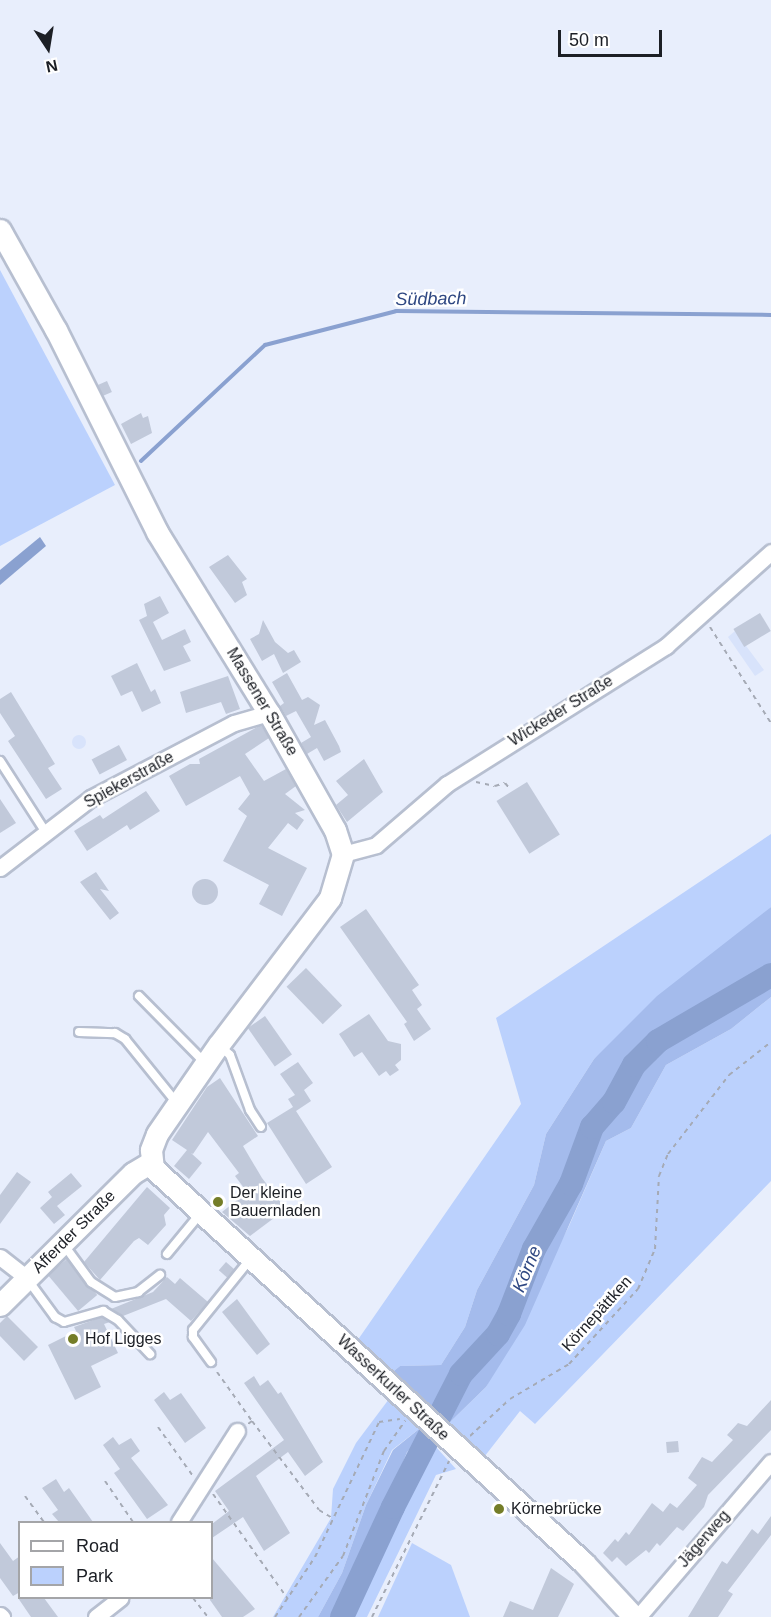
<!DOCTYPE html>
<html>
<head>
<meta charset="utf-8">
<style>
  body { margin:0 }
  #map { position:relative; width:771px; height:1617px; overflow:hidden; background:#e8eefc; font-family:Arial,sans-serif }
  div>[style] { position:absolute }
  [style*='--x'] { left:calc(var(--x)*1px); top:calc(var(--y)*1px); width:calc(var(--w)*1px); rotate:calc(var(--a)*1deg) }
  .built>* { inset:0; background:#d8e3fb }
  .round { border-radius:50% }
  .green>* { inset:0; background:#bbd1fd }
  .forest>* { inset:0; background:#a4bbec }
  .water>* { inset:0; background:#8aa1d0 }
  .stream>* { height:4px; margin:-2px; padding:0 2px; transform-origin:2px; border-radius:2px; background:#8aa1d0 }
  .river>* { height:24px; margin:-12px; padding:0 12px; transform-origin:12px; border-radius:12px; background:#8aa1d0 }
  .building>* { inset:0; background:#c1c9da; transform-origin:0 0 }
  .path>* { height:2px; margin-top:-1px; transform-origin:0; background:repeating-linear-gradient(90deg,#a5aab5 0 4.5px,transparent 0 9px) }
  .roads { filter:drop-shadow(2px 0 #b7bfd0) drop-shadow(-2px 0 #b7bfd0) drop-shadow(0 2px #b7bfd0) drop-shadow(0 -2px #b7bfd0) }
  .lane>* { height:8px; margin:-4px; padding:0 4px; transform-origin:4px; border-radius:4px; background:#fff }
  .street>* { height:15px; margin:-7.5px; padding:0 7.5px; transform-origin:7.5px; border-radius:7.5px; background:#fff }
  .secondary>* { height:21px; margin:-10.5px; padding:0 10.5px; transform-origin:10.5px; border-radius:10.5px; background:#fff }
  .dots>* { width:16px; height:16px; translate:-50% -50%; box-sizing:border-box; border:3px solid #fff; border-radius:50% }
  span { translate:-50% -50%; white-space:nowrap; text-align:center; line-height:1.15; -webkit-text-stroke:5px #fff; paint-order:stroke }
  .street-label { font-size:16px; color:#1c1f25 }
  .poi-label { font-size:16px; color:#1c1f25 }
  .left { translate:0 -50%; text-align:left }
  .water-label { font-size:18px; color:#2e4782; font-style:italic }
  .legend { position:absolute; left:18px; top:1521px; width:195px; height:78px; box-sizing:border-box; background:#fff; border:2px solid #a4a5a8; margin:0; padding:8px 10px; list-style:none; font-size:18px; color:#1c1f25 }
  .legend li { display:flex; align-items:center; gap:12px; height:30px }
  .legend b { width:30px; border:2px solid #a4a5a8 }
  .north { position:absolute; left:18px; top:18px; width:60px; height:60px; -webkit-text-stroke:4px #fff; paint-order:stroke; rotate:168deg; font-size:16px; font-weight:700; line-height:24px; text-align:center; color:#1c1f25 }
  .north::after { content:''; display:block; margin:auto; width:21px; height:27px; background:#1c1f25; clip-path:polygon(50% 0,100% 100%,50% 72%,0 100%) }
  .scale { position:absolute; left:558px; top:30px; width:104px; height:27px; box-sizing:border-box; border:3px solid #1c1f25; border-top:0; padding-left:8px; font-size:18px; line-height:21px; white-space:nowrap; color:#1c1f25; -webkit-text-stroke:4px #fff; paint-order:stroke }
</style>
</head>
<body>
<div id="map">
  <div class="built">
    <i style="clip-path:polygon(735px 631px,764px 670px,755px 676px,728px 637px)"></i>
    <i class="round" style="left:72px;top:735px;width:14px;height:14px"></i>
  </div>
  <div class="green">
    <i style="clip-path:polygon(0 270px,115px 485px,0 546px)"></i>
    <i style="clip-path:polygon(771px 834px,771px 907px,594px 1059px,546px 1134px,534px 1185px,477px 1290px,465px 1327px,441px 1365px,400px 1366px,389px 1375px,355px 1344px,521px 1104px,496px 1018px)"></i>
    <i style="clip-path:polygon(771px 997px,771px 1181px,535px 1424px,520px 1411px,481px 1461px,445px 1427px,486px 1387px,569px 1226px,606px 1141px,631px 1128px,666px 1065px,731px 1029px)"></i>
    <i style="clip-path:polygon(392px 1395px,419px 1429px,392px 1450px,366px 1505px,342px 1573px,318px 1617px,273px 1617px,331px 1518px,333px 1489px,356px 1443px)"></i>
    <i style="clip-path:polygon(425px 1435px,456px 1469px,436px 1475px,367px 1617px,330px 1617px,378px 1526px,407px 1452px)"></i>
    <i style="clip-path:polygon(412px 1543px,451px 1565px,470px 1617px,378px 1617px)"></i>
  </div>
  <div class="forest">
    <i style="clip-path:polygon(771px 907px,771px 997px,731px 1029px,666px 1065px,631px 1128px,606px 1141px,525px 1325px,486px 1387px,445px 1427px,389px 1375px,400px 1366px,441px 1365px,465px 1327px,477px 1290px,534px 1185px,546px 1134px,594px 1059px,657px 996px)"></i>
    <i style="clip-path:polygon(419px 1429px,425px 1435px,407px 1452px,378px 1526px,330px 1617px,318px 1617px,342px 1573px,366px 1505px,393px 1450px)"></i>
  </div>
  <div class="water">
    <i style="clip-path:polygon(40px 537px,46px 546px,0 585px,0 570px)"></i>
  </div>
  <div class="stream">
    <i style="--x:141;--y:461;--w:170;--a:-43.1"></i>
    <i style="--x:265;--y:345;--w:135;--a:-14.5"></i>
    <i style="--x:396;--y:311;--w:375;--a:0.6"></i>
  </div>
  <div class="river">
    <i style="--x:342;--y:1617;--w:121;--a:-65.1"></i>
    <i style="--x:393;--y:1507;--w:149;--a:-62.9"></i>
    <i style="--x:461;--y:1374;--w:54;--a:-47.2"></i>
    <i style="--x:498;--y:1334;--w:23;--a:-61"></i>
    <i style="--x:509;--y:1314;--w:70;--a:-69"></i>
    <i style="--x:534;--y:1249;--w:75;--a:-60.4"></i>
    <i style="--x:571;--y:1184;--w:61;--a:-69.8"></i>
    <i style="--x:592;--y:1127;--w:33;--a:-49"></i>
    <i style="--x:614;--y:1102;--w:42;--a:-61.6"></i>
    <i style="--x:634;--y:1065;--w:34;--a:-45"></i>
    <i style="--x:658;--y:1041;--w:131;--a:-30.3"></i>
  </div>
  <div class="building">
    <i style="left:107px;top:381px;width:12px;height:10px;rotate:66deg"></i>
    <i style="clip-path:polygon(141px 413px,143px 418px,148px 416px,152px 433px,131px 444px,121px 424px)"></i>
    <i style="clip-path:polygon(228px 555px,247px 579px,242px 582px,247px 595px,235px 603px,209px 567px)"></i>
    <i style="clip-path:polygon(160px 596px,169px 613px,153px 622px,162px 640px,185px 629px,191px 642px,183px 646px,191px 661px,164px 671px,139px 620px,147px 616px,144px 604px)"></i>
    <i style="left:760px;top:613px;width:21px;height:31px;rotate:59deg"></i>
    <i style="clip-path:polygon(263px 620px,275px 642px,288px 653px,294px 650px,301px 662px,283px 673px,274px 654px,262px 661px,250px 639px,259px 634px)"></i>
    <i style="clip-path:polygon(137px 663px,151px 692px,155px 689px,161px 703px,142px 712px,132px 691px,121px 696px,111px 676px)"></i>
    <i style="clip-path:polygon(287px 673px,302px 700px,308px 697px,320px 705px,314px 725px,325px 720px,339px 746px,341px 752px,324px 761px,317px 748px,307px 754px,301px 743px,311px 737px,296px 711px,286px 716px,280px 706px,284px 703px,272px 682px)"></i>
    <i style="clip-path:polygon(228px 676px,240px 709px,226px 714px,221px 702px,186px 713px,180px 692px)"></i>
    <i style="clip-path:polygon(11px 692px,55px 764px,48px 768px,62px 789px,46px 799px,8px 741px,15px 736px,0 713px,0 699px)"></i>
    <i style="clip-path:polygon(261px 725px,269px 738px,245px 754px,264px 781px,286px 769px,296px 786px,285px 794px,305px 810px,295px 813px,304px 820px,297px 830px,288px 823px,268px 848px,307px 868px,282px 916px,259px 904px,269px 885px,223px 861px,247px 816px,238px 809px,250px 794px,240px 776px,186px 806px,169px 776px,190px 764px,200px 764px,199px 759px)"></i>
    <i style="left:119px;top:745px;width:17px;height:31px;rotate:62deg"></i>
    <i style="clip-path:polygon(364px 759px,383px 792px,347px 822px,336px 805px,348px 795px,336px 781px)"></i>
    <i style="left:527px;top:782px;width:62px;height:36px;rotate:58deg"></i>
    <i style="clip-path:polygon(146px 791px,160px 811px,130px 830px,127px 825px,87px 851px,74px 831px,100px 815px,103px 819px)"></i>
    <i style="clip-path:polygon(0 799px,16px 823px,0 833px)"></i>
    <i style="clip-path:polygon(96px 872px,109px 891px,100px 889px,119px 913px,110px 920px,80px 882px)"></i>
    <i class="round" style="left:192px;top:879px;width:26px;height:26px"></i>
    <i style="clip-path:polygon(366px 909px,419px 985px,412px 990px,422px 1005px,417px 1009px,431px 1029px,414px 1041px,404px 1024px,407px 1022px,340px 927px)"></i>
    <i style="left:306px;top:968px;width:52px;height:27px;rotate:46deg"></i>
    <i style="clip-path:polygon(369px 1014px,388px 1041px,401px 1044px,401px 1060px,395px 1065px,399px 1070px,390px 1076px,386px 1071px,379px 1076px,362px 1052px,354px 1057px,339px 1034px)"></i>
    <i style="left:265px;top:1016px;width:47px;height:21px;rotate:55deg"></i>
    <i style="clip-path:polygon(298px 1062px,313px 1083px,304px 1090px,311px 1101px,296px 1111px,332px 1167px,306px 1184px,267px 1123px,293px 1107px,288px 1099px,295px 1095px,280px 1074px)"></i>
    <i style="clip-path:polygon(220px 1078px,258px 1136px,243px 1146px,262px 1178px,286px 1209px,250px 1236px,222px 1212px,247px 1192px,235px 1176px,239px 1173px,208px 1132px,193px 1154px,191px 1153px,202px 1163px,189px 1179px,174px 1166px,187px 1150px,172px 1140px,207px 1087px)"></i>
    <i style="clip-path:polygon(17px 1172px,31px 1182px,0 1224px,0 1195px)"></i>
    <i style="clip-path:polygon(71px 1173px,82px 1186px,57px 1206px,65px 1215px,54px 1224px,40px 1208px,52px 1197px,48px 1192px)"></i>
    <i style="clip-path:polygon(147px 1187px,170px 1208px,164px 1215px,166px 1225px,148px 1245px,139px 1238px,134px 1241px,100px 1280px,84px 1262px)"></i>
    <i style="left:67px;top:1259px;width:47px;height:25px;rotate:50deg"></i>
    <i style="left:226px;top:1262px;width:11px;height:11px;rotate:41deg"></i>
    <i style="clip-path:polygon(167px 1277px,175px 1284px,180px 1278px,208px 1302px,191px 1321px,166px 1299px,123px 1316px,111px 1309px,153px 1292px)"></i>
    <i style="clip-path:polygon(237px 1299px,270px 1344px,257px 1355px,222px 1312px)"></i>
    <i style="clip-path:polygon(7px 1316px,38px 1347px,24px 1361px,0 1336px,0 1323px)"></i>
    <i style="clip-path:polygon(102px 1317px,110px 1322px,104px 1324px,118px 1353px,91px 1366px,101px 1387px,75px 1400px,48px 1345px,76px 1331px,74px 1327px)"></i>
    <i style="clip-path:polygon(254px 1376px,260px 1386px,268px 1380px,278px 1394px,281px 1392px,323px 1462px,305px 1476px,288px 1452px,256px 1476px,290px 1533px,264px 1551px,243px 1517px,212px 1538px,212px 1524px,229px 1511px,215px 1491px,284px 1440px,244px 1383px)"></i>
    <i style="clip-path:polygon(164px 1392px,170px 1400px,181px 1393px,206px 1428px,185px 1443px,154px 1400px)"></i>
    <i style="clip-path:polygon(771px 1400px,771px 1430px,708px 1495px,704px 1507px,683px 1531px,677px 1527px,660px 1546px,657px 1543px,649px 1553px,646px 1550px,626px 1566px,617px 1557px,612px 1562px,603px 1553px,615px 1539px,618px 1542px,626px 1532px,629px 1535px,652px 1503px,663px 1512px,670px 1503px,677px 1508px,697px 1485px,688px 1478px,702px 1457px,712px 1462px,733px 1440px,727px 1435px,738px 1423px,747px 1426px)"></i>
    <i style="clip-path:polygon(113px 1437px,119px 1445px,131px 1438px,140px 1451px,131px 1458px,168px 1505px,147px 1519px,114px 1473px,120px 1469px,103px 1445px)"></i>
    <i style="left:678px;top:1441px;width:11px;height:12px;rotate:85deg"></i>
    <i style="clip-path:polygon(56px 1479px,64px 1492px,69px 1488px,93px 1522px,59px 1522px,52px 1514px,58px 1510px,42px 1488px)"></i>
    <i style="clip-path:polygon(771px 1516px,771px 1535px,728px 1591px,733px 1594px,718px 1617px,688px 1617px,722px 1561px,727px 1564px,752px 1529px,758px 1534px)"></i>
    <i style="clip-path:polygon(0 1543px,13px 1561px,20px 1556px,20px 1592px,13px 1596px,0 1578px)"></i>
    <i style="clip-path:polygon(212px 1558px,255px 1609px,243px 1617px,222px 1617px,210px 1600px)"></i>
    <i style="clip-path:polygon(551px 1568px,574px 1584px,558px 1617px,503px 1617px,510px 1601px,533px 1610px)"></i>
    <i style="clip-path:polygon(18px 1598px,44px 1598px,58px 1617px,31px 1617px)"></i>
  </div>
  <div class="path">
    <i style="--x:710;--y:627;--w:114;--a:57.6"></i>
    <i style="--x:476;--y:782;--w:19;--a:12"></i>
    <i style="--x:495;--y:786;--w:10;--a:-17"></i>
    <i style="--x:505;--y:783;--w:8;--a:50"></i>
    <i style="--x:217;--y:1372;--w:60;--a:54.5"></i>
    <i style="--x:252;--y:1421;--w:5;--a:143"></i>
    <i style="--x:252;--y:1421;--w:111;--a:53"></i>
    <i style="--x:319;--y:1510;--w:17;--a:31"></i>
    <i style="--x:158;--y:1427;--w:60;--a:54.5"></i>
    <i style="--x:470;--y:1436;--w:54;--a:-42.8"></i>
    <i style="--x:510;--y:1399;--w:69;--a:-30.7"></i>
    <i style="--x:569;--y:1364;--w:102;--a:-47.4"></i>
    <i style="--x:638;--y:1289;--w:43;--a:-67"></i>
    <i style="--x:655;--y:1249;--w:73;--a:-86.9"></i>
    <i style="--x:659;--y:1176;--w:24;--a:-68"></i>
    <i style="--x:668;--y:1154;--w:100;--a:-52.3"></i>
    <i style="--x:729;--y:1075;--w:53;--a:-38.2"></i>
    <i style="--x:105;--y:1481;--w:50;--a:55.7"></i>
    <i style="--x:213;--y:1494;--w:129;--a:54.5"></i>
    <i style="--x:25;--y:1496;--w:32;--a:54"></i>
    <i style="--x:193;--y:1598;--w:24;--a:52"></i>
    <i style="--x:275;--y:1617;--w:72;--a:-56.3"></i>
    <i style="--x:315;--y:1557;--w:149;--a:-64.6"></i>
    <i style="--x:379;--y:1422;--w:21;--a:-8"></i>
    <i style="--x:299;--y:1617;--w:75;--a:-54.2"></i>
    <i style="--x:343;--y:1556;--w:113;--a:-68.7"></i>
    <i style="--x:384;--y:1451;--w:37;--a:-55"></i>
    <i style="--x:372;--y:1617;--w:174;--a:-63.7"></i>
  </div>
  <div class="roads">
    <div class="lane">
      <i style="--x:0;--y:761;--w:83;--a:57.3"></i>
      <i style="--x:139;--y:996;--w:94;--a:45.4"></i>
      <i style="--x:79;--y:1032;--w:36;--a:2"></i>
      <i style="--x:115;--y:1033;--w:12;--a:31"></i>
      <i style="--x:125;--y:1039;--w:81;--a:51"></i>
      <i style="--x:220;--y:1046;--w:13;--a:42"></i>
      <i style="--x:230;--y:1055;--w:59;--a:70"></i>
      <i style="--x:250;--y:1110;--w:20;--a:57"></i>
      <i style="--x:64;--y:1245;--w:46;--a:53.9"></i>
      <i style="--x:91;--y:1282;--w:28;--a:32"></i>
      <i style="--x:115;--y:1297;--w:24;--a:-12"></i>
      <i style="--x:138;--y:1292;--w:28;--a:-38"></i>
      <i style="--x:167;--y:1254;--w:52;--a:-50.5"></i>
      <i style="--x:28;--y:1280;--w:46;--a:53.9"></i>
      <i style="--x:55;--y:1317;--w:10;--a:29"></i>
      <i style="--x:64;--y:1322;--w:41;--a:-15.8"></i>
      <i style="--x:103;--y:1311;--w:17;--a:31"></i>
      <i style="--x:118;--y:1320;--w:47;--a:46.7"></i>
      <i style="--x:211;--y:1362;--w:31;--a:-126"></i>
      <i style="--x:193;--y:1337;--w:7;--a:-90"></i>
      <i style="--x:193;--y:1330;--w:92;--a:-51.1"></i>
    </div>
    <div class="street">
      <i style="--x:343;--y:854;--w:34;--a:-15"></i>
      <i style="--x:376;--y:845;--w:94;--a:-40.7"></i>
      <i style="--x:447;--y:784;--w:259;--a:-32.2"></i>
      <i style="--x:666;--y:646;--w:141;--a:-41.8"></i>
      <i style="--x:0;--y:868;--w:115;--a:-37.6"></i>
      <i style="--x:91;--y:798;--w:161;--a:-27.7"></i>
      <i style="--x:234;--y:723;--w:36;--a:-16"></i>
      <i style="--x:0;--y:1257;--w:34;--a:38"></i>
      <i style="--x:179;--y:1522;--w:108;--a:-57.5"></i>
      <i style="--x:0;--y:1615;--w:3;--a:45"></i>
      <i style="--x:96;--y:1617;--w:31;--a:-38"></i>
      <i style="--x:638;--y:1617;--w:204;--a:-49.4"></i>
    </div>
    <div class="secondary">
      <i style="--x:0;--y:230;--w:115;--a:60.8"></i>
      <i style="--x:56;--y:330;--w:226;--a:63.4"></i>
      <i style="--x:157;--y:532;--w:213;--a:58.3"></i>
      <i style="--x:269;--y:713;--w:134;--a:60.6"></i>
      <i style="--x:335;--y:830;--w:25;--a:72"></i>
      <i style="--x:343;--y:854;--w:46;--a:106.5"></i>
      <i style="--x:330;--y:898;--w:183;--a:127.2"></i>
      <i style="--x:219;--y:1044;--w:109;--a:124.6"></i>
      <i style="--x:157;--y:1134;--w:17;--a:111"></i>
      <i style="--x:151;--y:1150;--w:18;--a:84"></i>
      <i style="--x:153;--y:1168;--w:585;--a:42.5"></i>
      <i style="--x:584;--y:1563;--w:74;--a:47.2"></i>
      <i style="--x:0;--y:1305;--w:187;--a:-44.8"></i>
      <i style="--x:133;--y:1173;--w:21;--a:-31"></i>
    </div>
  </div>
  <div class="dots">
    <i style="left:218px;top:1202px;background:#747d28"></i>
    <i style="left:73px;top:1339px;background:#747d28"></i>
    <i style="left:499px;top:1509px;background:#747d28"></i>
  </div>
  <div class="street-label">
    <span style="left:262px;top:702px;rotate:59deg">Massener Straße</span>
    <span style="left:561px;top:711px;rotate:-32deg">Wickeder Straße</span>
    <span style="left:129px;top:780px;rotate:-29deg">Spiekerstraße</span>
    <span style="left:74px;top:1232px;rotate:-45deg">Afferder Straße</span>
    <span style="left:597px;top:1314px;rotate:-48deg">Körnepättken</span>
    <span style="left:393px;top:1388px;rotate:43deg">Wasserkurler Straße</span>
    <span style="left:704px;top:1539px;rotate:-49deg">Jägerweg</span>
  </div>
  <div class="poi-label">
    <span class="left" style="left:230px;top:1202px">Der kleine<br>Bauernladen</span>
    <span class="left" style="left:85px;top:1339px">Hof Ligges</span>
    <span class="left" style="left:511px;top:1509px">Körnebrücke</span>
  </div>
  <div class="water-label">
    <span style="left:431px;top:299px;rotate:-1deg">Südbach</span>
    <span style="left:527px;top:1269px;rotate:-68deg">Körne</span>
  </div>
  <ul class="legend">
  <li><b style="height:8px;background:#fff"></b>Road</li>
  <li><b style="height:16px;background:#bbd1fd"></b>Park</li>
  </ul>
  <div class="north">N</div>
  <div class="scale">50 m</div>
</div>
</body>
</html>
